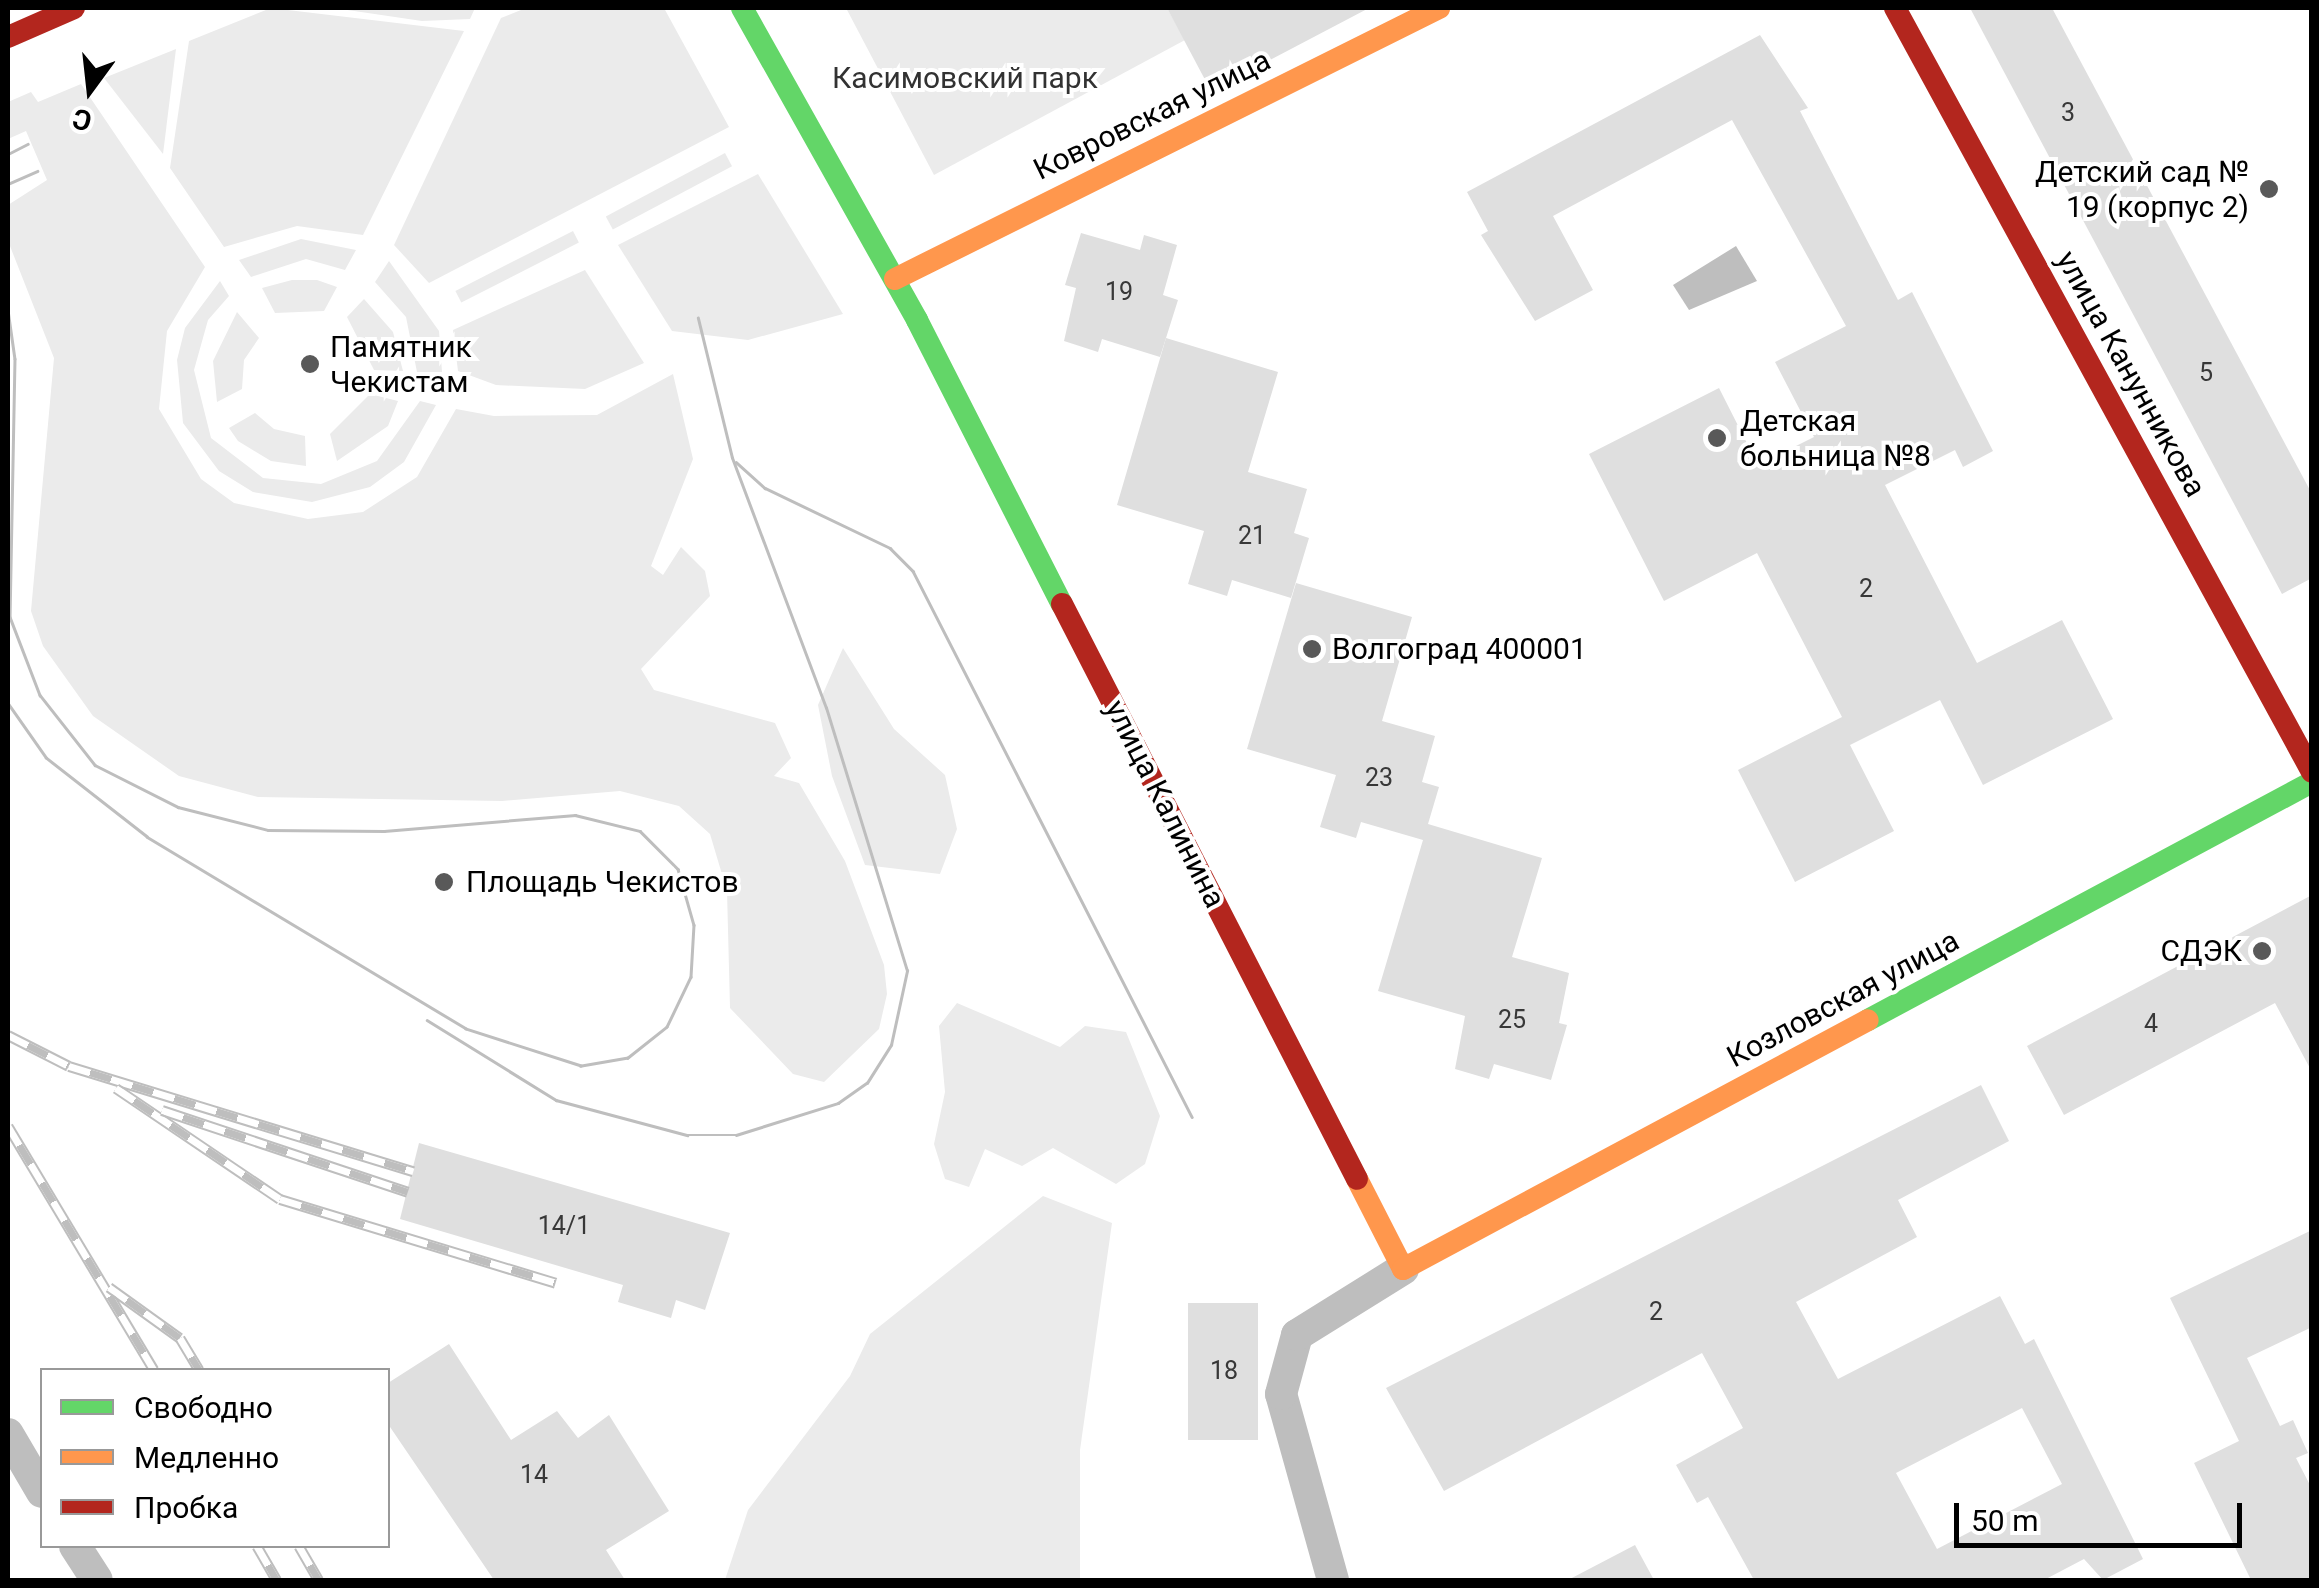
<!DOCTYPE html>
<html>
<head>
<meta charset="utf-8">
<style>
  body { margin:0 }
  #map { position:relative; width:2319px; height:1588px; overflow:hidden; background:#fff; font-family:Roboto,sans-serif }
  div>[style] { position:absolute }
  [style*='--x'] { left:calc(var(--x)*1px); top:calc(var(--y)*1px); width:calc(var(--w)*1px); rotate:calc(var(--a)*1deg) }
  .green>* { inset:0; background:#ebebeb; transform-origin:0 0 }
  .water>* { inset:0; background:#bebebe }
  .building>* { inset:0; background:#dfdfdf; transform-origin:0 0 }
  .street>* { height:32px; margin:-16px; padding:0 16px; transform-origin:16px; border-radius:16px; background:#bebebe }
  .fast>* { height:22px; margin:-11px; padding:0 11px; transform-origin:11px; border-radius:11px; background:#63d668 }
  .slow>* { height:22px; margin:-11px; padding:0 11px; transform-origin:11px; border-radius:11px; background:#ff974d }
  .jam>* { height:22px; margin:-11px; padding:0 11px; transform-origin:11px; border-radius:11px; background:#b3261e }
  .tram>* { height:2.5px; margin:-1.25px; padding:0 1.25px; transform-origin:1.25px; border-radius:1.25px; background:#bebebe }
  .rail>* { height:11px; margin-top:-5.5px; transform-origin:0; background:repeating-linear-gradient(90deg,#fff 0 22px,#bebebe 0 44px); box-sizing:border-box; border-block:2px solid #bebebe }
  .dots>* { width:28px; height:28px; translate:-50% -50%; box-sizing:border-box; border:5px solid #fff; border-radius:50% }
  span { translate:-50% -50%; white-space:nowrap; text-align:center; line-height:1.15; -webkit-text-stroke:8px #fff; paint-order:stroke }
  .number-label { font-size:25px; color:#383838 }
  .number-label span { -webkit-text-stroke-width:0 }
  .park-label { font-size:30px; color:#323232 }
  .street-label { font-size:30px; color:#000 }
  .poi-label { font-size:30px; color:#000 }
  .right { translate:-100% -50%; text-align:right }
  .left { translate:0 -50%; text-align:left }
  .frame { position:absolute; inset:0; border:10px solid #000; pointer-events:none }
  .legend { position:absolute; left:40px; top:1368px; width:350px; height:180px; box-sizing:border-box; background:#fff; border:2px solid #999; margin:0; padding:12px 18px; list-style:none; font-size:30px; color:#000 }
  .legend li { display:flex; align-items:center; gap:20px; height:50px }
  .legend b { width:50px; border:2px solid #999 }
  .north { position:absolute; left:40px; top:40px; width:100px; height:100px; -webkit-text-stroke:8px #fff; paint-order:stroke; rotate:195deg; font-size:28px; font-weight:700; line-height:40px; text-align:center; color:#000 }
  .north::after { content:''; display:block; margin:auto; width:35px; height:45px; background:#000; clip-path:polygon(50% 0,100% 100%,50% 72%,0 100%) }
  .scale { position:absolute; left:1954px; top:1503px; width:288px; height:45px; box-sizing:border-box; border:5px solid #000; border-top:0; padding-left:12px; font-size:30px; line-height:35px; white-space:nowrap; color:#000; -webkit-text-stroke:8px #fff; paint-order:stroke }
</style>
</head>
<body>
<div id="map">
  <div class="green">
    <i style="clip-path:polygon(271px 8px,464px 31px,363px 235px,297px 226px,224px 247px,170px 168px,189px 41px)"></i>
    <i style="clip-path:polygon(334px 8px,475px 8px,470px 19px,422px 21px)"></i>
    <i style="clip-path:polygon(526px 8px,664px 8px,729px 127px,429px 283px,394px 245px,501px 18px)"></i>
    <i style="clip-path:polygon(846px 8px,1167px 8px,1185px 40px,934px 175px)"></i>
    <i style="clip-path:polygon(176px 49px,163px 154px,104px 78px)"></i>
    <i style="clip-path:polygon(81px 84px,205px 267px,167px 331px,159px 409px,201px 479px,234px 503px,308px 519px,363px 512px,417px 477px,456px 409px,494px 416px,597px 415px,673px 374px,693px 459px,651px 566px,663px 575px,681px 547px,705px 571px,710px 596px,641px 669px,654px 690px,775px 723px,791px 758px,774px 776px,799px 783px,845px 861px,884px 965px,887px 994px,879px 1029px,824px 1082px,793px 1074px,730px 1008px,727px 891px,710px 834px,679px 806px,620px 791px,502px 801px,258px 797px,179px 776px,93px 716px,43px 646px,31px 611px,54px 358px,8px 241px,8px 205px,47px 180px,26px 131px,8px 139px,8px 102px,31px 92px,38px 102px)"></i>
    <i style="left:725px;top:153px;width:15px;height:135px;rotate:62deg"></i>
    <i style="clip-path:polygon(758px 174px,843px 314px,748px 340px,672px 331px,618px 245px)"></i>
    <i style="left:573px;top:231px;width:13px;height:132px;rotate:63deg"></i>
    <i style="clip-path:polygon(301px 239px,356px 250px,345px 270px,306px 259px,251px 277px,239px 260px)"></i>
    <i style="clip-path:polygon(389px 261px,439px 331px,442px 372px,417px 372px,406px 317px,375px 282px)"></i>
    <i style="clip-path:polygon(585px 270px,644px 363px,585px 389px,496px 385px,458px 371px,453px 330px)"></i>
    <i style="clip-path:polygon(292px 280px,317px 280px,337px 287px,324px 311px,275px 313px,262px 288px)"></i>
    <i style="clip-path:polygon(220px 281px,229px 296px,208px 320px,194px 370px,211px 438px,263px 478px,321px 484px,377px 461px,420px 401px,436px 405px,404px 462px,370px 487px,312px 502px,253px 492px,219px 471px,183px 423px,177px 360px,185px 328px)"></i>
    <i style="clip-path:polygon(364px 299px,393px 332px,403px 371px,374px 370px,347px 317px)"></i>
    <i style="clip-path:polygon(237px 312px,259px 338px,244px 360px,242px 389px,217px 402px,213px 361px)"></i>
    <i style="clip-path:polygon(370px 394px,398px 401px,388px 426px,337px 461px,330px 434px)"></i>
    <i style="clip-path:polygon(255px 413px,274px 429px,305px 436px,306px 466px,271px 461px,238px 441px,229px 428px)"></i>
    <i style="clip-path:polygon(843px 648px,894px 729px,945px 775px,957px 829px,940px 874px,865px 865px,832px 776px,818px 705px)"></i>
    <i style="clip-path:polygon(957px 1003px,1060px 1047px,1085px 1026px,1126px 1032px,1160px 1116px,1145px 1164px,1116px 1184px,1053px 1148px,1022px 1166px,985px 1149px,969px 1187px,945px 1179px,934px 1144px,945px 1092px,939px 1026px)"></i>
    <i style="clip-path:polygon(1043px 1196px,1112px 1223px,1080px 1450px,1080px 1580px,725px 1580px,748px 1510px,850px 1376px,870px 1334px)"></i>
  </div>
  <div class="water">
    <i style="clip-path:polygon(1736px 246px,1757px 281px,1689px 310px,1673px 285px)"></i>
  </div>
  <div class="building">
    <i style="clip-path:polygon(1167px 8px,1369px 8px,1211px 91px)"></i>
    <i style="clip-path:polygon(1970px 8px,2052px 8px,2312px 494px,2312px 578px,2282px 594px)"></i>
    <i style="clip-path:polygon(1760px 35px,1808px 108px,1800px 111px,1898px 300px,1912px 292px,1993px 451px,1963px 467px,1955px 450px,1885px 485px,1977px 663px,2062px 620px,2113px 719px,1983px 785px,1940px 700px,1850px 745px,1894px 831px,1795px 882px,1738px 770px,1842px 717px,1757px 553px,1664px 601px,1589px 454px,1719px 388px,1758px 465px,1814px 437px,1775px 362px,1846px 326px,1732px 120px,1553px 216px,1593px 290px,1535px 321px,1481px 235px,1488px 231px,1467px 192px)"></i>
    <i style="clip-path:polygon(1081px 233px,1140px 250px,1144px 235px,1177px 245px,1163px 295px,1178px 300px,1160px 357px,1102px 339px,1098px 352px,1064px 341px,1076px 288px,1065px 285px)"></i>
    <i style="clip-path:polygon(1166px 338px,1278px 372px,1248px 472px,1307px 489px,1294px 533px,1309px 538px,1291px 598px,1232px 580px,1227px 596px,1188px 584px,1204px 531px,1117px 505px)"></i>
    <i style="clip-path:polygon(1296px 583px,1412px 617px,1382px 721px,1435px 736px,1422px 782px,1439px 787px,1428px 824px,1542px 858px,1512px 957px,1569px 973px,1559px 1023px,1567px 1025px,1551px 1080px,1494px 1064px,1489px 1079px,1455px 1069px,1465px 1016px,1378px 991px,1423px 840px,1361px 822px,1356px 838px,1320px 827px,1336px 775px,1247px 749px)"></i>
    <i style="clip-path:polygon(2312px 895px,2312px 1072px,2275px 1003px,2064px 1115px,2027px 1046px)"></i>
    <i style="clip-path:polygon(evenodd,1981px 1085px,2009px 1141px,1898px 1200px,1917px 1237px,1796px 1302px,1838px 1379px,2000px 1296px,2025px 1344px,2034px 1339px,2143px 1559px,2103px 1580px,2084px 1559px,2044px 1580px,1754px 1580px,1708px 1497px,1697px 1503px,1676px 1465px,1743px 1428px,1702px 1353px,1444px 1491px,1386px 1388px,1981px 1085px,2022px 1408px,2062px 1484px,1937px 1549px,1896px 1473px,2022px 1408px)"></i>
    <i style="clip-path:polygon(419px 1143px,730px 1233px,705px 1310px,676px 1300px,671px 1318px,618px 1302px,623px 1285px,400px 1219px)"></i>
    <i style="clip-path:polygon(2312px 1230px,2312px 1327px,2247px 1358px,2280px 1426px,2293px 1420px,2308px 1453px,2296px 1458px,2312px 1489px,2312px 1580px,2251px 1580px,2194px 1463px,2239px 1441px,2170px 1298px)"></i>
    <i style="left:1188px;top:1303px;width:70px;height:137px"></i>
    <i style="clip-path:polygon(449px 1344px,511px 1440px,557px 1411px,578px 1438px,609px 1415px,669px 1511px,606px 1550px,625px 1580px,494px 1580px,388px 1424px,388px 1383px)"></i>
    <i style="clip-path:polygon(1635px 1545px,1654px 1580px,1568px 1580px)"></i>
  </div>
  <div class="street">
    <i style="--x:8;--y:1434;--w:67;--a:59.6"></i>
    <i style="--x:75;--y:1546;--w:40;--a:57.1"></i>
    <i style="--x:1333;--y:1580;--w:193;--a:-105.6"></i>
    <i style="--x:1281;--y:1394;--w:61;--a:-74.8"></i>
    <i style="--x:1297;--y:1335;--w:125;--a:-31.9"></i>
  </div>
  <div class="fast">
    <i style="--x:742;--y:8;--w:358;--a:60.7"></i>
    <i style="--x:917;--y:320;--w:319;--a:63"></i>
    <i style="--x:1868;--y:1020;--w:504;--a:-28.19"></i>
  </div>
  <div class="slow">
    <i style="--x:895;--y:279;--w:608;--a:-26.48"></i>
    <i style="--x:1357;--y:1179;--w:101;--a:62.9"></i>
    <i style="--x:1403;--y:1269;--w:527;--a:-28.17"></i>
  </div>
  <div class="jam">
    <i style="--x:1895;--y:8;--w:870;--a:61.37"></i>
    <i style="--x:8;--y:37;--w:72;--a:-23.7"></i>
    <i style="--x:1062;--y:604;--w:646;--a:62.84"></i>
  </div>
  <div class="tram">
    <i style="--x:8;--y:154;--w:22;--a:-27"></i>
    <i style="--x:8;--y:184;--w:32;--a:-24"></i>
    <i style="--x:8;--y:310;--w:49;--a:81.9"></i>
    <i style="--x:15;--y:359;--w:258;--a:91.1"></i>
    <i style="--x:10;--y:617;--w:84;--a:69"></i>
    <i style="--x:40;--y:695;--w:89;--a:51.8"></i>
    <i style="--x:95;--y:765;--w:93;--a:26.8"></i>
    <i style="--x:178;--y:807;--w:93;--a:14.3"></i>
    <i style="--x:268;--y:830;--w:116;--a:0.5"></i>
    <i style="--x:384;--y:831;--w:192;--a:-4.8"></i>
    <i style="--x:575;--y:815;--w:67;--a:13.8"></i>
    <i style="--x:640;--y:831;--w:54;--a:45"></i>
    <i style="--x:678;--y:869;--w:58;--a:74.1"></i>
    <i style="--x:694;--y:925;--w:52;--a:93.3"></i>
    <i style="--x:691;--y:977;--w:55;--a:115.6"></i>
    <i style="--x:667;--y:1027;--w:50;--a:141.5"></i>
    <i style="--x:628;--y:1058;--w:48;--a:170.3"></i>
    <i style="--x:581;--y:1066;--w:121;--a:-162.2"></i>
    <i style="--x:466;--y:1029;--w:372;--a:-149"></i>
    <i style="--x:147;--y:837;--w:128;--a:-142"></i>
    <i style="--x:46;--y:758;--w:66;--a:-125.1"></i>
    <i style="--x:736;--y:462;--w:39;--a:42"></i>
    <i style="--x:765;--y:488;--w:139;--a:25.6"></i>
    <i style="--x:890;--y:548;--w:33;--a:45"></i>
    <i style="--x:913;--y:571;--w:613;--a:62.93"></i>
    <i style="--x:427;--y:1020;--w:152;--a:31.8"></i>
    <i style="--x:556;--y:1100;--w:136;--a:15"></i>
    <i style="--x:687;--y:1135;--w:49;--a:0"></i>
    <i style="--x:736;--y:1135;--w:107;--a:-17.4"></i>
    <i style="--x:838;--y:1103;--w:35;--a:-35"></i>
    <i style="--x:867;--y:1083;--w:45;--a:-57.7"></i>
    <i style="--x:891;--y:1045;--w:76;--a:-77.8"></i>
    <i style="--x:907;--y:971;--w:275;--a:-107.1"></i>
    <i style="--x:826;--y:708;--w:267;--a:-110.6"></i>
    <i style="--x:732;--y:458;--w:144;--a:-103.7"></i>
  </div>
  <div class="rail">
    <i style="--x:8;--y:1035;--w:68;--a:26.9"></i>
    <i style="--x:69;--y:1066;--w:360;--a:17"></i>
    <i style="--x:116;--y:1088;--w:198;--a:34.1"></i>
    <i style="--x:280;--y:1199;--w:288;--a:16.9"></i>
    <i style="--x:162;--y:1110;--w:259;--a:18.4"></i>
    <i style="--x:8;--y:1126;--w:284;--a:59.1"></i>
    <i style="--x:109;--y:1287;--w:87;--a:35.7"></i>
    <i style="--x:180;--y:1338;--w:37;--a:59"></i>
    <i style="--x:257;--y:1546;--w:39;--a:60"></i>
    <i style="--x:299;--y:1546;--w:39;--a:60"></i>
  </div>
  <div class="dots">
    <i style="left:2269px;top:189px;background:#595959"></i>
    <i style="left:310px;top:364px;background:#595959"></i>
    <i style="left:1717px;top:438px;background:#595959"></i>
    <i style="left:1312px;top:649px;background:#595959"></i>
    <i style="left:444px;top:882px;background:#595959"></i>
    <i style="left:2262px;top:951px;background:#595959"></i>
  </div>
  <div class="number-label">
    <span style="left:2068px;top:113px">3</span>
    <span style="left:1119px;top:292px">19</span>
    <span style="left:2206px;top:373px">5</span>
    <span style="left:1252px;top:536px">21</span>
    <span style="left:1866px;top:589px">2</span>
    <span style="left:1379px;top:778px">23</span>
    <span style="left:1512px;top:1020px">25</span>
    <span style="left:2151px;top:1024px">4</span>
    <span style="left:564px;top:1226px">14/1</span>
    <span style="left:1656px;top:1312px">2</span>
    <span style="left:1224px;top:1371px">18</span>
    <span style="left:534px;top:1475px">14</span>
  </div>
  <div class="park-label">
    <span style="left:965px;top:78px">Касимовский парк</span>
  </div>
  <div class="street-label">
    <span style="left:1152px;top:115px;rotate:-26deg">Ковровская улица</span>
    <span style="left:2131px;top:374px;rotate:61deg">улица Канунникова</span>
    <span style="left:1165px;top:804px;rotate:63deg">улица Калинина</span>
    <span style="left:1843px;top:999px;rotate:-28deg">Козловская улица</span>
  </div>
  <div class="poi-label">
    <span class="right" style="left:2249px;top:189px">Детский сад №<br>19 (корпус 2)</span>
    <span class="left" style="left:330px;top:364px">Памятник<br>Чекистам</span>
    <span class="left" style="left:1740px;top:438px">Детская<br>больница №8</span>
    <span class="left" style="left:1332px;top:649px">Волгоград 400001</span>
    <span class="left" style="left:466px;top:882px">Площадь Чекистов</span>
    <span class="right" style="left:2242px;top:951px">СДЭК</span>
  </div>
  <div class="frame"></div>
  <ul class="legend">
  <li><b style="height:12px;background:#63d668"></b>Свободно</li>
  <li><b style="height:12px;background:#ff974d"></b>Медленно</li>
  <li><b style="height:12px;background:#b3261e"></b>Пробка</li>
  </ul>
  <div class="north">С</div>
  <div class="scale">50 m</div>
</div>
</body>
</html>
